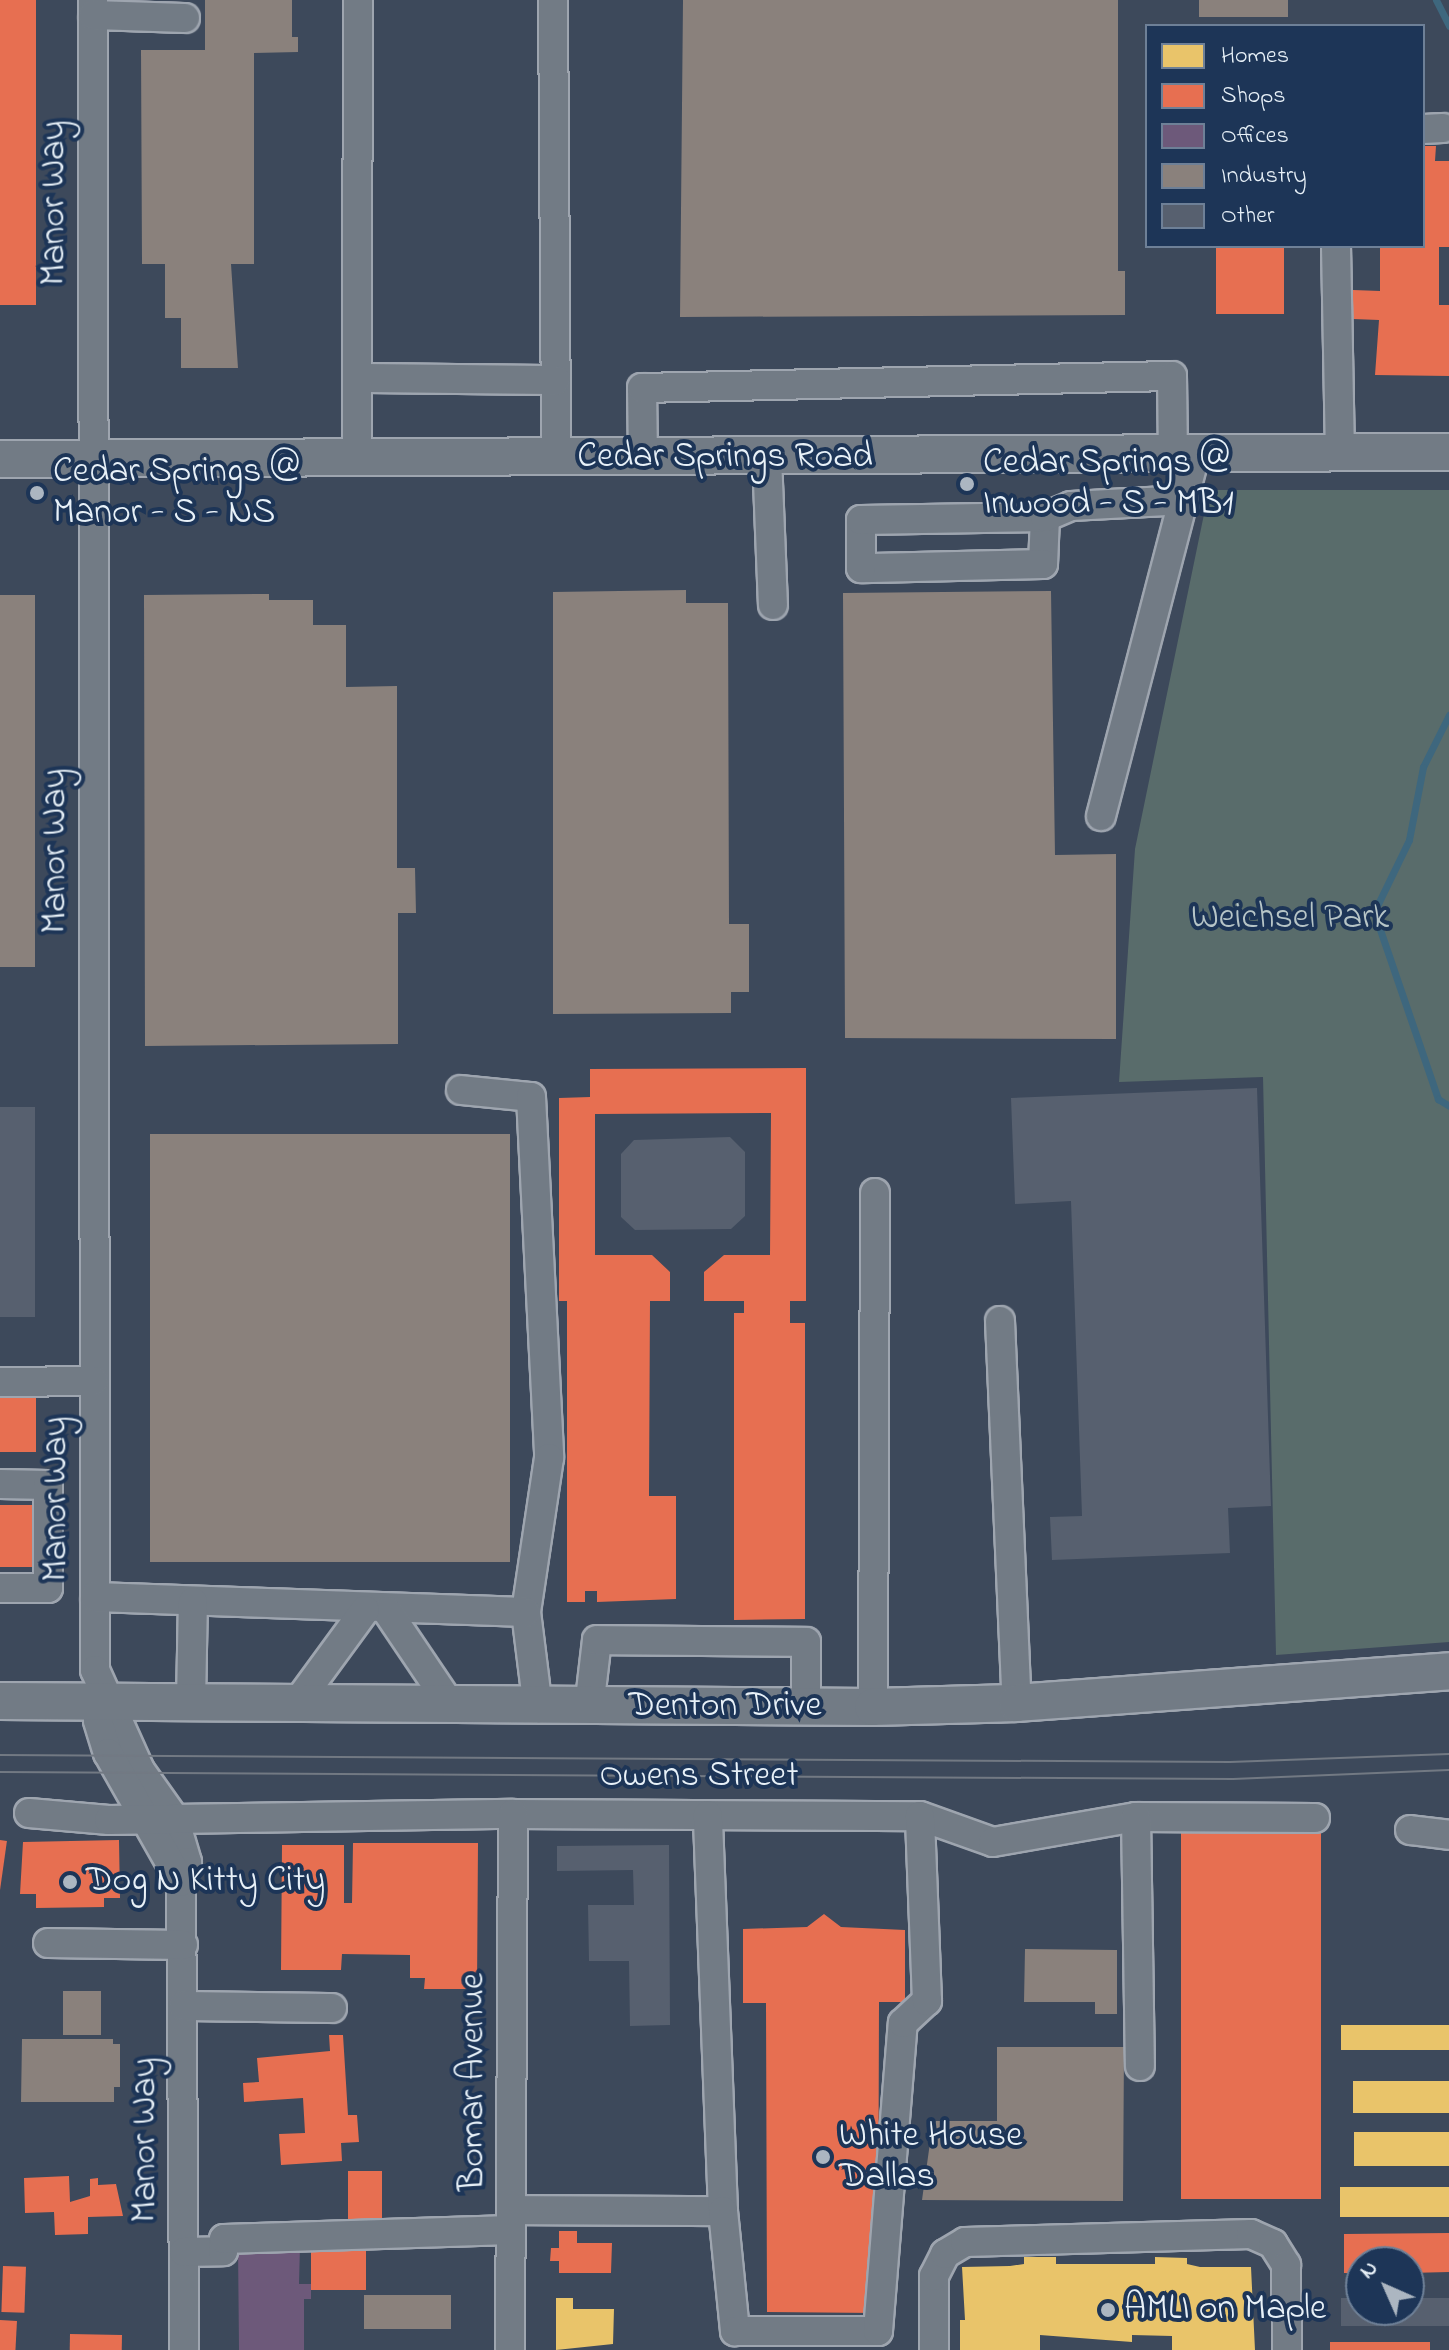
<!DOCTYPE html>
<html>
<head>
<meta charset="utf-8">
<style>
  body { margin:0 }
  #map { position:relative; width:1449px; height:2350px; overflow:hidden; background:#3d495b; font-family:"Indie Flower",sans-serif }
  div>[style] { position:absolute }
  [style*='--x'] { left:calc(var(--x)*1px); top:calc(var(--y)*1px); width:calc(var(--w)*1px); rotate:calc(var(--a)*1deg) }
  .green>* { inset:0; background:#596c6b }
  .homes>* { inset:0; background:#e9c46a; transform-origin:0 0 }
  .shops>* { inset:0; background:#e76f51; transform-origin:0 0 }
  .offices>* { inset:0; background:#6d597a }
  .industry>* { inset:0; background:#8a817c; transform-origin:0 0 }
  .stream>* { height:7px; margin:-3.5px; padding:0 3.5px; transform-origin:3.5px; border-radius:3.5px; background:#3e677e }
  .building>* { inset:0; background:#57606f; transform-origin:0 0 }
  .roads { filter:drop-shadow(2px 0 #9ea5af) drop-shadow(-2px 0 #9ea5af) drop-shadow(0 2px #9ea5af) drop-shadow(0 -2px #9ea5af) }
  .minor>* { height:28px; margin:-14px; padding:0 14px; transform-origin:14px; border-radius:14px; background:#727b85 }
  .major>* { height:36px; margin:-18px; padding:0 18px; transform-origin:18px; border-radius:18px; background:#727b85 }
  .tram>* { height:2px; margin:-1px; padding:0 1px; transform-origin:1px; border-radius:1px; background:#727983 }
  .dots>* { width:22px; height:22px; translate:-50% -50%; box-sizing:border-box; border:4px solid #1d3557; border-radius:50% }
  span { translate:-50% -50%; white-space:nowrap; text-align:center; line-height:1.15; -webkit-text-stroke:8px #1d3557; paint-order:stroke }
  .street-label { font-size:36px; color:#e8f1f8 }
  .poi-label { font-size:36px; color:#e8f1f8 }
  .left { translate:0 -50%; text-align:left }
  .park-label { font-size:36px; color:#b7c5c7 }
  .legend { position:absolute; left:1145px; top:24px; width:280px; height:224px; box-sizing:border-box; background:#1d3557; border:2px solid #6e8097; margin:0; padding:10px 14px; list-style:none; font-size:24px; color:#e8f1f8 }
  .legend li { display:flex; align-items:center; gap:16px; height:40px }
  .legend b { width:40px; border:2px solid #6e8097 }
  .north { position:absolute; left:1345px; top:2246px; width:80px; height:80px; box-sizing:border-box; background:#1d3557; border:2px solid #6e8097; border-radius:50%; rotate:315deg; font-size:22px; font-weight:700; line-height:32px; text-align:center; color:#e8f1f8 }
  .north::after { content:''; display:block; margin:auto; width:28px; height:36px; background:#acb6c1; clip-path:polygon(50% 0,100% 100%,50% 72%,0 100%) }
</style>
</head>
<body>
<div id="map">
  <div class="green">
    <i style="clip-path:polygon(1209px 490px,1449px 490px,1449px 1642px,1276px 1655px,1263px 1077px,1119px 1082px,1135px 849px)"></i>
  </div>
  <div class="homes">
    <i style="left:1449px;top:2025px;width:25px;height:108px;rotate:90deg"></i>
    <i style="left:1449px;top:2081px;width:32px;height:96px;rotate:90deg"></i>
    <i style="left:1449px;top:2132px;width:34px;height:95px;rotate:90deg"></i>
    <i style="left:1449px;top:2187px;width:30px;height:109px;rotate:90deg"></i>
    <i style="clip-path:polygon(1024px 2257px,1056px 2257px,1056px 2264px,1155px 2264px,1155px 2257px,1187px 2258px,1187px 2264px,1200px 2267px,1251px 2267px,1255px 2350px,1172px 2350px,1172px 2336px,1132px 2335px,1132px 2342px,1040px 2335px,1040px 2350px,960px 2350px,960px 2320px,965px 2320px,962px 2267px,1010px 2266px,1024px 2264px)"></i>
    <i style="clip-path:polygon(556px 2298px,573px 2298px,573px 2309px,614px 2309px,613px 2344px,556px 2350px)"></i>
  </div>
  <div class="shops">
    <i style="left:0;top:0;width:36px;height:305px"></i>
    <i style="clip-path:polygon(1423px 146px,1436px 146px,1435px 161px,1449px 161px,1449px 247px,1439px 247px,1439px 305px,1449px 305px,1449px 376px,1375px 375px,1379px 320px,1353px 319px,1353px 290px,1380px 291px,1380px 246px,1423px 246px)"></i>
    <i style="left:1216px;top:246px;width:68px;height:68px"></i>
    <i style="clip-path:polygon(806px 1068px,806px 1301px,790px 1301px,790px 1323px,805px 1323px,805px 1619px,734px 1620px,734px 1313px,744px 1313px,744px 1301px,704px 1301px,704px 1272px,724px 1255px,770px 1255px,771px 1113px,595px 1114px,595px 1255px,652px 1255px,670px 1272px,670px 1301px,650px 1301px,649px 1496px,676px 1496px,676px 1599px,597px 1602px,597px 1591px,585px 1591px,585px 1602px,567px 1602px,567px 1301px,559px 1301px,559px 1098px,590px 1097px,590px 1069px)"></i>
    <i style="left:0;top:1395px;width:36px;height:57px"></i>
    <i style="left:0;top:1505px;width:35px;height:62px"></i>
    <i style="left:1321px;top:1832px;width:367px;height:140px;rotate:90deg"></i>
    <i style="left:0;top:1840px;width:7px;height:56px;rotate:8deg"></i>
    <i style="clip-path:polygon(119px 1840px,120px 1898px,104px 1898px,104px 1907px,36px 1908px,36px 1894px,20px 1894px,23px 1842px)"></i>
    <i style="clip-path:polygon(353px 1843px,478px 1843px,477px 1989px,424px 1989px,425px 1978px,410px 1978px,410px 1955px,342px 1954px,341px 1970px,281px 1970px,282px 1845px,344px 1845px,344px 1903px,352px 1903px)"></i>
    <i style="clip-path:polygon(824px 1914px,841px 1927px,905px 1930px,905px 2002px,879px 2002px,878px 2313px,767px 2312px,766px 2003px,743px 2003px,743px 1929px,807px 1927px)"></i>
    <i style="clip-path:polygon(329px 2035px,343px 2035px,348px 2115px,357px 2115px,359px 2142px,341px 2143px,342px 2161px,281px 2165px,279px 2134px,305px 2133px,303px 2098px,244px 2102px,243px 2083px,259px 2082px,257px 2058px,330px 2051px)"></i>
    <i style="left:348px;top:2171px;width:34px;height:55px"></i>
    <i style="clip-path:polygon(69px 2176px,70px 2202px,90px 2196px,90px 2179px,98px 2178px,98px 2185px,116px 2184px,123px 2216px,88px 2217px,88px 2234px,55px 2235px,54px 2212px,25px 2213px,24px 2178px)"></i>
    <i style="clip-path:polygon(559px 2231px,577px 2231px,577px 2243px,612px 2243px,611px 2273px,559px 2273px,559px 2261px,550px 2261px,551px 2248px,559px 2248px)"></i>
    <i style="clip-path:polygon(1449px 2233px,1449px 2272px,1409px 2273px,1409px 2262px,1361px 2262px,1361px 2273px,1344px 2273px,1344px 2234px)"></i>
    <i style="left:311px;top:2244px;width:55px;height:46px"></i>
    <i style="left:3px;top:2266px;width:23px;height:46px;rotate:2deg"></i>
    <i style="left:0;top:2320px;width:17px;height:30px;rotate:3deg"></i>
    <i style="left:70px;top:2334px;width:52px;height:16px;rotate:1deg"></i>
    <i style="left:1330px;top:2342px;width:100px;height:8px"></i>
  </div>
  <div class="offices">
    <i style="clip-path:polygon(238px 2246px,300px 2246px,299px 2284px,311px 2284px,311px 2299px,304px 2299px,304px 2350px,239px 2350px)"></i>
  </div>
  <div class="industry">
    <i style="clip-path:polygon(205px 0,292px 0,292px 37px,298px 37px,298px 52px,254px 53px,254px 264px,231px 264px,238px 368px,181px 368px,181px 318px,165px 318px,165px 264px,142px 264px,141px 50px,205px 50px)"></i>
    <i style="clip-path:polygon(683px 0,1118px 0,1118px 271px,1125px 271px,1125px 315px,680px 317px)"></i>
    <i style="left:1199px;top:0;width:89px;height:17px"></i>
    <i style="clip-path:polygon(686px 590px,686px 603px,728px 603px,729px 924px,749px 924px,749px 992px,731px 992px,731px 1013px,553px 1014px,553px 592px)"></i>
    <i style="clip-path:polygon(1051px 591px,1055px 855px,1116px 854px,1116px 1039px,845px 1038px,843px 593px)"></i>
    <i style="clip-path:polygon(269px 594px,269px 600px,313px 600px,313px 625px,346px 625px,346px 687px,397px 686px,397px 868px,415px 868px,416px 913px,398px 913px,398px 1044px,145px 1046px,144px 595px)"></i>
    <i style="left:0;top:595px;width:35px;height:372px"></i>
    <i style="left:150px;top:1134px;width:360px;height:428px"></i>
    <i style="clip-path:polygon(1025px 1949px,1117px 1950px,1117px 2014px,1095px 2014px,1095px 2002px,1024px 2002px)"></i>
    <i style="left:63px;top:1991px;width:38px;height:44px"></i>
    <i style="clip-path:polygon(22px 2039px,113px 2039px,113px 2044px,120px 2044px,120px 2087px,114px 2087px,114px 2102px,21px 2102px)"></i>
    <i style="clip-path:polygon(997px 2047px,1124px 2047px,1123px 2201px,922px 2200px,933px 2121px,997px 2121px)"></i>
    <i style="left:451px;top:2295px;width:34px;height:87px;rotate:90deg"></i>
  </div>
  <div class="stream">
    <i style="--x:1436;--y:0;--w:29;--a:63"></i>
    <i style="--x:1449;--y:715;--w:58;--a:116.6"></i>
    <i style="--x:1423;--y:767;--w:74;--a:100.9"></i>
    <i style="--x:1409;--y:840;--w:80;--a:115.9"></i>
    <i style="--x:1374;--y:912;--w:198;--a:71.1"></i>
    <i style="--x:1438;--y:1099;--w:13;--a:32"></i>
  </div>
  <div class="building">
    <i style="clip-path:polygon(1257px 1088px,1271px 1506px,1228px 1508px,1230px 1553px,1052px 1560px,1050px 1517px,1082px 1516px,1071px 1201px,1015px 1204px,1011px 1098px)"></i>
    <i style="left:0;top:1107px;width:35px;height:210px"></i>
    <i style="clip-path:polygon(730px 1137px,745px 1152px,745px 1216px,731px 1229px,635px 1230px,621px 1217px,621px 1154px,634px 1140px)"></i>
    <i style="clip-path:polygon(669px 1845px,670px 2025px,630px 2026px,629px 1961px,589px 1961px,588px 1905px,634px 1905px,633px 1870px,557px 1871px,557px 1846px)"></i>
    <i style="clip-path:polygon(1341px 2298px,1361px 2298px,1361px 2310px,1409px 2310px,1409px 2298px,1449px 2298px,1449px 2326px,1341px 2326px)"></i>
  </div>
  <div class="roads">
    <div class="minor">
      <i style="--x:93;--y:0;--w:1670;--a:89.93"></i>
      <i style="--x:95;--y:1670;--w:110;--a:65.8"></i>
      <i style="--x:140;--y:1770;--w:59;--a:54.7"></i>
      <i style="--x:174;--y:1818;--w:46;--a:73.5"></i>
      <i style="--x:187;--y:1862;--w:21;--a:107"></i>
      <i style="--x:181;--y:1882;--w:468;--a:89.6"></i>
      <i style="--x:553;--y:0;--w:458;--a:89.6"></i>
      <i style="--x:93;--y:15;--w:92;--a:1.9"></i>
      <i style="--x:1423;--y:129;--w:20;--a:-3"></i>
      <i style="--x:1336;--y:246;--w:207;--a:88.9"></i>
      <i style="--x:358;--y:378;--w:198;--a:0.6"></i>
      <i style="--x:767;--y:457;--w:148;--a:87.7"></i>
      <i style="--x:357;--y:458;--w:458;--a:-89.9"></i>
      <i style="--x:643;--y:458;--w:70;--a:-90.8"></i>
      <i style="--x:642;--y:388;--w:530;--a:-1.3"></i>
      <i style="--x:1172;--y:376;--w:79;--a:89.3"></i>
      <i style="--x:1045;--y:517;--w:47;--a:92.4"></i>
      <i style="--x:1043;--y:564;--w:182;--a:178.7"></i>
      <i style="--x:861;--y:568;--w:48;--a:-90"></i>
      <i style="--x:861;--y:520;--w:184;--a:-0.9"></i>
      <i style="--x:1045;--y:517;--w:28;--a:-23"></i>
      <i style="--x:1071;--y:506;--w:115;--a:-3"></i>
      <i style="--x:1101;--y:816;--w:373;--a:-75.4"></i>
      <i style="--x:461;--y:1090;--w:70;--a:5.7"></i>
      <i style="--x:531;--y:1097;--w:361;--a:87.1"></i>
      <i style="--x:549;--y:1458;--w:156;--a:98.5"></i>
      <i style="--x:526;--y:1612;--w:97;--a:82.9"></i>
      <i style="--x:1000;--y:1321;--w:382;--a:87.5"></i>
      <i style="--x:0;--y:1382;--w:94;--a:-0.6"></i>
      <i style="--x:0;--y:1484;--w:48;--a:1.2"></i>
      <i style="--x:48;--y:1485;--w:103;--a:90"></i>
      <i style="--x:48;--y:1588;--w:48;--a:180"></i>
      <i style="--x:95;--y:1597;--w:431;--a:2"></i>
      <i style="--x:387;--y:1611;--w:115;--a:56"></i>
      <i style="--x:106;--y:1700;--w:22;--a:111"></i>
      <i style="--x:98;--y:1721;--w:34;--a:73"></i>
      <i style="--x:108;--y:1753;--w:148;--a:60.5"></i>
      <i style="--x:191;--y:1702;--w:100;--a:-88.9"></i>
      <i style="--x:297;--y:1703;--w:115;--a:-53.8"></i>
      <i style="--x:873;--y:1707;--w:514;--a:-89.78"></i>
      <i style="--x:589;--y:1708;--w:68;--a:-83.3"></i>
      <i style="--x:597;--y:1640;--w:209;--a:0.5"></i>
      <i style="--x:806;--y:1642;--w:65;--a:90"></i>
      <i style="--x:29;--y:1813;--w:80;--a:5"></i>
      <i style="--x:109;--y:1820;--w:404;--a:-0.9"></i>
      <i style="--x:513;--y:1814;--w:407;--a:0.3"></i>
      <i style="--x:920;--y:1816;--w:77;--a:19.6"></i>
      <i style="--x:993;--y:1842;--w:145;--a:-9.9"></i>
      <i style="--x:1136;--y:1817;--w:179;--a:0.3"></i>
      <i style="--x:1136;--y:1817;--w:249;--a:89.1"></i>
      <i style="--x:1410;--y:1830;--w:39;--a:7"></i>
      <i style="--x:48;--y:1943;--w:135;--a:0.8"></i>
      <i style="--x:183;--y:2006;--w:149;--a:0.8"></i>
      <i style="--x:511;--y:2210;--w:212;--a:0.3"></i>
      <i style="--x:723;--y:2211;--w:396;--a:-92.2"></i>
      <i style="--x:723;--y:2211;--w:121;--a:84.3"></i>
      <i style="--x:735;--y:2331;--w:143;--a:0"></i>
      <i style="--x:878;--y:2331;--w:309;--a:-85.4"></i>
      <i style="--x:903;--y:2023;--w:33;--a:-43"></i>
      <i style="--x:927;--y:2001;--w:185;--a:-92.2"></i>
      <i style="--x:184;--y:2252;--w:39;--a:-1"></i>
      <i style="--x:223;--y:2251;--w:12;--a:-85"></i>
      <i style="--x:224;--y:2239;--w:287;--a:-1.8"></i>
      <i style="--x:510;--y:2350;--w:536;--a:-89.68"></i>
      <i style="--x:934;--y:2350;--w:74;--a:-90"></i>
      <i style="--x:934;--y:2276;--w:25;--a:-63"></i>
      <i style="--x:945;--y:2254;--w:23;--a:-31"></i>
      <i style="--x:965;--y:2242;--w:286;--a:-1.6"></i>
      <i style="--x:1251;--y:2234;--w:24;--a:24"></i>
      <i style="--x:1273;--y:2244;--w:25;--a:58"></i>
      <i style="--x:1286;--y:2265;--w:85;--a:89.3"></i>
    </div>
    <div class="major">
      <i style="--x:0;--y:459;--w:1449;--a:-0.28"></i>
      <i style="--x:0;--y:1701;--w:873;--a:0.39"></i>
      <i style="--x:873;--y:1707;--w:144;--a:-1.6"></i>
      <i style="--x:1017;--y:1703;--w:433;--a:-4.2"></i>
    </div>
  </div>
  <div class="tram">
    <i style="--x:0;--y:1755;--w:1230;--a:0.33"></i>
    <i style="--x:1230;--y:1762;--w:219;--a:-2.1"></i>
    <i style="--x:0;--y:1772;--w:1233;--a:0.33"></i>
    <i style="--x:1233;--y:1779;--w:216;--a:-2.4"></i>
  </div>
  <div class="dots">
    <i style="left:967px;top:484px;background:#acb6c1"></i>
    <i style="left:37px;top:493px;background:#acb6c1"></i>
    <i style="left:70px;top:1882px;background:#acb6c1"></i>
    <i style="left:823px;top:2157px;background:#acb6c1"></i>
    <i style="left:1108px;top:2310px;background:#acb6c1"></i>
  </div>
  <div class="street-label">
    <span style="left:55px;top:203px;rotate:-90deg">Manor Way</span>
    <span style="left:725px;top:458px">Cedar Springs Road</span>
    <span style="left:56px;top:851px;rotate:-90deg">Manor Way</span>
    <span style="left:57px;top:1499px;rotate:-90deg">Manor Way</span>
    <span style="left:725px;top:1707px">Denton Drive</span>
    <span style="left:699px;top:1777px">Owens Street</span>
    <span style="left:474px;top:2082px;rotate:-90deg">Bomar Avenue</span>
    <span style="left:146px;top:2140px;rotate:-90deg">Manor Way</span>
  </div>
  <div class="poi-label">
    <span class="left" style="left:983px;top:484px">Cedar Springs @<br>Inwood - S - MB1</span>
    <span class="left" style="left:53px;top:493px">Cedar Springs @<br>Manor - S - NS</span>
    <span class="left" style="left:86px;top:1882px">Dog N Kitty City</span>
    <span class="left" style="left:839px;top:2157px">White House<br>Dallas</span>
    <span class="left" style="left:1124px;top:2310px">AMLI on Maple</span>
  </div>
  <div class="park-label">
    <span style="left:1290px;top:919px">Weichsel Park</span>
  </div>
  <ul class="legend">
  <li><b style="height:22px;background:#e9c46a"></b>Homes</li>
  <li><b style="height:22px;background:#e76f51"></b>Shops</li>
  <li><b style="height:22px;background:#6d597a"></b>Offices</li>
  <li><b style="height:22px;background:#8a817c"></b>Industry</li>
  <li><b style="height:22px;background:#57606f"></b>Other</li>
  </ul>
  <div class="north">N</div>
</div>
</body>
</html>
